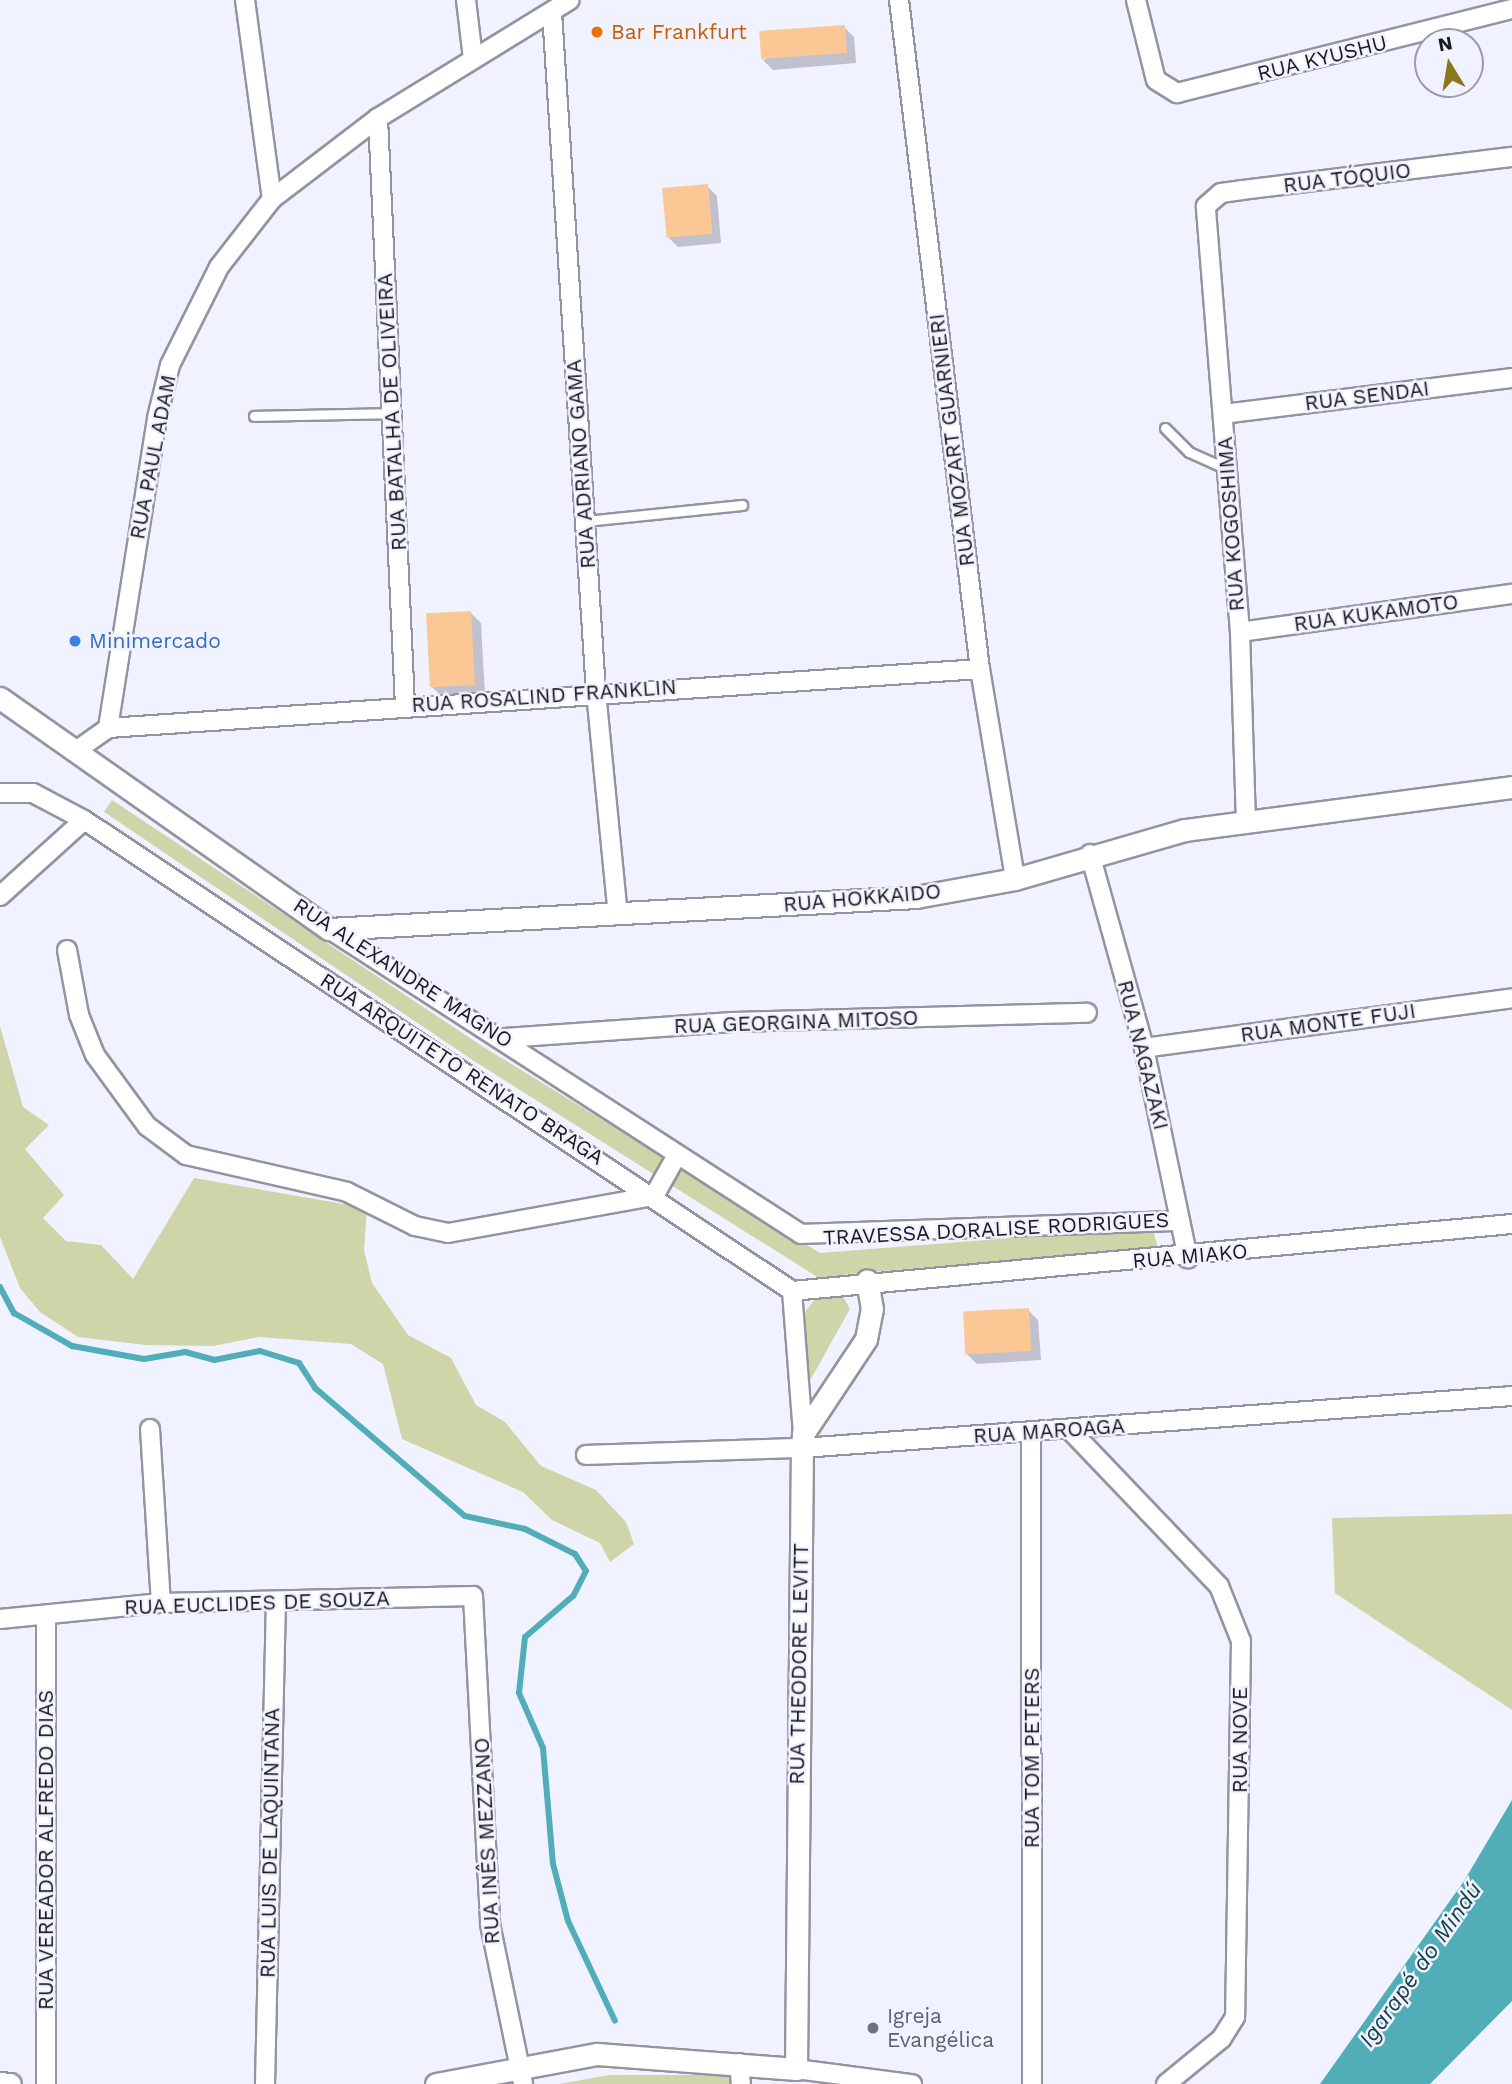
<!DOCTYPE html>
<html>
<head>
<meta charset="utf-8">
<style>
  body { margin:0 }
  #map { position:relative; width:1512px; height:2084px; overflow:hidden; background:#f1f2ff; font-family:"Work Sans",sans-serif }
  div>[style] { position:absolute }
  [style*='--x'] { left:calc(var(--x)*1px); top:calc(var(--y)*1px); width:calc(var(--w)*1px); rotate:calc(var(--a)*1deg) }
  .green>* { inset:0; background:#cfd4a9 }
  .water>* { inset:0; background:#51adb7 }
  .shadow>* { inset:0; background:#0003 }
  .stream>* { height:6px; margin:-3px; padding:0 3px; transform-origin:3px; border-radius:3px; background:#51adb7 }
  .building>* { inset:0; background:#fbc895; transform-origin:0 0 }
  .roads { filter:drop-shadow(2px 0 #93949f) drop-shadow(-2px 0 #93949f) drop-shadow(0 2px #93949f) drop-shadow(0 -2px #93949f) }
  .service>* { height:9px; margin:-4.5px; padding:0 4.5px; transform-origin:4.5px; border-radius:4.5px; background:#fff }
  .minor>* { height:18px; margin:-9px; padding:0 9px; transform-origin:9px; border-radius:9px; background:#fff }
  .tertiary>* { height:21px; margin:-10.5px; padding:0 10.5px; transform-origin:10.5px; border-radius:10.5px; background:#fff }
  .dots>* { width:19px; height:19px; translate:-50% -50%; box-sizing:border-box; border:4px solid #f1f2ff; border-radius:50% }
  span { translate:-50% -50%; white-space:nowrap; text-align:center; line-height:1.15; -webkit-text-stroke:5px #f1f2ff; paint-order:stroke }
  .food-label { font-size:21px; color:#c56008 }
  .left { translate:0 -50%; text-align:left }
  .street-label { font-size:21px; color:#19191d }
  .shop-label { font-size:21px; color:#366cbe }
  .worship-label { font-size:21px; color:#5b616d }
  .water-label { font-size:23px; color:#133e43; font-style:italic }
  .north { position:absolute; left:1414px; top:28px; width:70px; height:70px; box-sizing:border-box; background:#f1f2ff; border:2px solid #9b9ba5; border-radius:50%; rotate:349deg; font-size:19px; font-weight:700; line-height:28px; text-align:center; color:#19191d }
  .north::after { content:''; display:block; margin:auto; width:24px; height:32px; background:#8a781d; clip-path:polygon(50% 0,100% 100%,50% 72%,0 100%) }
</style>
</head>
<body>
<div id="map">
  <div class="green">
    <i style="clip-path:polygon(112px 800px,485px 1048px,820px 1253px,1152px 1227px,1158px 1248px,847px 1274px,837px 1286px,850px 1309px,802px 1395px,799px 1320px,827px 1283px,474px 1061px,104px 812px)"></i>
    <i style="clip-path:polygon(0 1026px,23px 1107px,49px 1125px,25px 1149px,64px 1195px,43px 1218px,66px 1241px,101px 1245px,133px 1279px,194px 1178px,367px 1208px,364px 1250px,372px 1283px,408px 1335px,451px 1358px,476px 1405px,505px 1422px,541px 1466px,596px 1490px,626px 1522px,634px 1544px,610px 1562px,600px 1543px,552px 1520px,523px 1492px,402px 1439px,383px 1364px,351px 1344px,259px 1337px,213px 1346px,145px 1345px,78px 1337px,40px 1312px,20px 1288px,0 1237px)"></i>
    <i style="clip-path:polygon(1512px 1514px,1512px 1710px,1335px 1593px,1332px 1518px)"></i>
    <i style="clip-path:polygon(609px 2075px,734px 2075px,734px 2084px,559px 2084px)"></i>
  </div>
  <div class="water">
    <i style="clip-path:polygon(1512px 1800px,1512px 2001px,1430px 2084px,1320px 2084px,1464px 1881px)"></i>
  </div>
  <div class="shadow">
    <i style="clip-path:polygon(844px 27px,854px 37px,856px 63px,773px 70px,763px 60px)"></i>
    <i style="clip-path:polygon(707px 186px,717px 196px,721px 243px,678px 247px,668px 237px)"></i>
    <i style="clip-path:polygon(471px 613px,481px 623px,485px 695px,442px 697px,432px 687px)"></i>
    <i style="clip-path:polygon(1028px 1310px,1038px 1320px,1041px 1360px,977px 1364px,967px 1354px)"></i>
  </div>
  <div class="stream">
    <i style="--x:0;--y:1287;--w:30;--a:62"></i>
    <i style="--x:14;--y:1313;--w:67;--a:29.6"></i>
    <i style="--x:72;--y:1346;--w:73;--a:10.2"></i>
    <i style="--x:144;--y:1359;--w:42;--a:-9.7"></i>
    <i style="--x:185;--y:1352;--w:30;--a:15"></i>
    <i style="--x:214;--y:1360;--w:47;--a:-11.1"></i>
    <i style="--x:260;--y:1351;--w:41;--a:17.1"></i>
    <i style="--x:299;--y:1363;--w:30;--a:57"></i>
    <i style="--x:315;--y:1388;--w:197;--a:40.5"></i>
    <i style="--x:465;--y:1516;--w:61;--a:12.2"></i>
    <i style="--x:525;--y:1529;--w:56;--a:26.6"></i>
    <i style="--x:575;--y:1554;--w:20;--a:57"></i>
    <i style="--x:586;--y:1571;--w:28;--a:117"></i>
    <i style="--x:573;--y:1596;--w:63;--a:139.5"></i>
    <i style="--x:525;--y:1637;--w:56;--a:96.1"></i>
    <i style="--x:519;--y:1693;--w:60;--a:66.4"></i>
    <i style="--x:543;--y:1748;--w:116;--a:85.1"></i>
    <i style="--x:553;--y:1864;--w:59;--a:75.3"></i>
    <i style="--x:568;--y:1921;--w:110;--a:64.8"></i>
  </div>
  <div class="building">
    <i style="left:845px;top:25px;width:28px;height:86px;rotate:86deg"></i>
    <i style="left:708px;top:184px;width:50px;height:46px;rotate:85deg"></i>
    <i style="left:471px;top:611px;width:74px;height:45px;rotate:87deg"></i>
    <i style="left:1029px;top:1308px;width:43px;height:66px;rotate:87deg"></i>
  </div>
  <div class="roads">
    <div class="service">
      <i style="--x:254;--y:416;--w:138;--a:-1.2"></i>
      <i style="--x:1165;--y:428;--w:34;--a:45"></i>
      <i style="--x:1189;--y:452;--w:42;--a:24.1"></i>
      <i style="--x:585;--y:521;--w:158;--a:-5.8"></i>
    </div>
    <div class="minor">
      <i style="--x:245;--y:0;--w:201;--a:82.3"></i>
      <i style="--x:466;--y:0;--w:59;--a:83.2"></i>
      <i style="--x:899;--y:0;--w:674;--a:83.1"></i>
      <i style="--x:980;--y:669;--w:213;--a:80.5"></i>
      <i style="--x:1136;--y:0;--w:82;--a:76"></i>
      <i style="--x:1156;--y:80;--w:25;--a:32"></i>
      <i style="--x:1177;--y:93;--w:345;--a:-14.1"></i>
      <i style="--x:552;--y:12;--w:681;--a:86.3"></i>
      <i style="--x:596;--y:692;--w:224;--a:84.4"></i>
      <i style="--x:378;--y:118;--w:588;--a:87.37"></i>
      <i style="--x:1223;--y:414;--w:291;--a:-7.1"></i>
      <i style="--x:1240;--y:632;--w:275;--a:-8"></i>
      <i style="--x:108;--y:728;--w:874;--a:-3.87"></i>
      <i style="--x:77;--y:750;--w:38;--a:-35"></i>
      <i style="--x:108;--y:728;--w:314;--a:-81"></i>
      <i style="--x:157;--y:418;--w:55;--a:-76.2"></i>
      <i style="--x:170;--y:365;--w:110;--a:-63.4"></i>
      <i style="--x:219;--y:267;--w:86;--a:-52.1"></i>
      <i style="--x:272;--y:199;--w:133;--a:-37.4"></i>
      <i style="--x:378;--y:118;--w:225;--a:-31.6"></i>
      <i style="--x:0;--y:793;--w:33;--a:0"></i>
      <i style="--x:33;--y:793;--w:58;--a:27.9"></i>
      <i style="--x:84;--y:820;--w:850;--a:33.63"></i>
      <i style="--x:792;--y:1291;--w:723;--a:-5.32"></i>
      <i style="--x:1246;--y:823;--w:191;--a:-91.8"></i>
      <i style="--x:1240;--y:632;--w:427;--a:-94.6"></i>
      <i style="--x:1206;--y:206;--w:20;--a:-41"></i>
      <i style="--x:1221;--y:193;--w:21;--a:-8"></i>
      <i style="--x:1242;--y:190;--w:272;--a:-7"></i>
      <i style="--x:1090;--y:854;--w:201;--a:74.4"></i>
      <i style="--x:1144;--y:1048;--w:215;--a:78.2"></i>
      <i style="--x:0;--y:896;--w:113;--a:-42.1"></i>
      <i style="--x:329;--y:929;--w:562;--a:32.87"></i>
      <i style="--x:801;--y:1234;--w:379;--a:-2"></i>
      <i style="--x:67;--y:950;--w:66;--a:79.5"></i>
      <i style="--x:79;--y:1015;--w:43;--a:68.2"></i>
      <i style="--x:95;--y:1055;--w:88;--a:53.8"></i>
      <i style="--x:147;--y:1126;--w:49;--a:36.6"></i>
      <i style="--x:186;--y:1155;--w:165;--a:12.9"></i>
      <i style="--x:347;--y:1192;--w:76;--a:26.6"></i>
      <i style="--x:415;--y:1226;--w:34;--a:12"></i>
      <i style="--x:448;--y:1233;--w:209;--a:-10.2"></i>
      <i style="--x:654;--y:1196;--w:47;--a:-60.7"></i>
      <i style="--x:505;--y:1038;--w:228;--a:-4"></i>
      <i style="--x:732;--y:1022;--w:355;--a:-1.5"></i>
      <i style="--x:1144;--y:1048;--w:371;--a:-7.7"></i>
      <i style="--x:792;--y:1291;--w:143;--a:85.6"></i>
      <i style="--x:150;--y:1429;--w:174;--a:86.4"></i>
      <i style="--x:1070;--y:1430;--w:216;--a:46.3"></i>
      <i style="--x:1219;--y:1586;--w:59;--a:68.2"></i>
      <i style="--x:1241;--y:1641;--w:376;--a:90.9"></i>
      <i style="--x:1235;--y:2017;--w:26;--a:122"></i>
      <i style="--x:1221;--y:2039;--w:71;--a:140.7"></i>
      <i style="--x:1031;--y:1432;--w:652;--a:89.91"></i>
      <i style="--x:586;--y:1455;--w:216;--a:-1.9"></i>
      <i style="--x:802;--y:1448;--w:712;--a:-4.19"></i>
      <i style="--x:46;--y:1616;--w:468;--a:90"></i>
      <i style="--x:0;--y:1619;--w:162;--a:-5.7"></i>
      <i style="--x:161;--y:1603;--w:312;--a:-1.3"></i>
      <i style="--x:473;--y:1596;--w:328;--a:87"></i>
      <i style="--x:490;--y:1924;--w:163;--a:78.3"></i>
      <i style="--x:739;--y:2063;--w:21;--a:85"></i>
      <i style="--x:796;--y:2069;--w:117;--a:7.4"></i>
      <i style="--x:265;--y:2084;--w:482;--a:-88.7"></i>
    </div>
    <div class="tertiary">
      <i style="--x:0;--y:698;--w:402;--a:35.1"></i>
      <i style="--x:329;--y:929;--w:588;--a:-3.12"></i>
      <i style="--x:916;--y:897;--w:101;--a:-10.3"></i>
      <i style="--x:1015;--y:879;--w:177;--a:-16.1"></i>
      <i style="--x:1185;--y:830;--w:330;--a:-7.5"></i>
      <i style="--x:0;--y:2083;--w:10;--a:6"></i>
      <i style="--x:436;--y:2084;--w:164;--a:-10.6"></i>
      <i style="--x:597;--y:2054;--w:200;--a:4.3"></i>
      <i style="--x:796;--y:2069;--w:621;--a:-89.45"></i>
      <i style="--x:802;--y:1448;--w:14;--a:-86"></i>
      <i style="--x:803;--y:1434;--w:114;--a:-56.4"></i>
      <i style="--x:866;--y:1339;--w:31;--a:-79"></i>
      <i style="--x:872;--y:1309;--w:29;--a:-100"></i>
    </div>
  </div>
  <div class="dots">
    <i style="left:597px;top:32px;background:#e8710a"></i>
    <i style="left:75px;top:641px;background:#3f7fe0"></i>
    <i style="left:873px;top:2028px;background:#6b7280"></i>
  </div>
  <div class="food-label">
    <span class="left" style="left:611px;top:32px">Bar Frankfurt</span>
  </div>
  <div class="street-label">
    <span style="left:1322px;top:58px;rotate:-14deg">RUA KYUSHU</span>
    <span style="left:1347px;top:178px;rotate:-7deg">RUA TÓQUIO</span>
    <span style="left:1367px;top:396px;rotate:-7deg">RUA SENDAI</span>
    <span style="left:392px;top:412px;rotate:-93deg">RUA BATALHA DE OLIVEIRA</span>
    <span style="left:952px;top:440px;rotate:-97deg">RUA MOZART GUARNIERI</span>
    <span style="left:153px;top:457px;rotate:-79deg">RUA PAUL ADAM</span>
    <span style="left:581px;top:464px;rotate:-94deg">RUA ADRIANO GAMA</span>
    <span style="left:1231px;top:524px;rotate:-94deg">RUA KOGOSHIMA</span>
    <span style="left:1376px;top:613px;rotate:-8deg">RUA KUKAMOTO</span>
    <span style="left:544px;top:696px;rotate:-4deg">RUA ROSALIND FRANKLIN</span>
    <span style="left:862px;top:898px;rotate:-5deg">RUA HOKKAIDO</span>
    <span style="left:403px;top:973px;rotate:33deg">RUA ALEXANDRE MAGNO</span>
    <span style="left:796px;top:1022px;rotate:-2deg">RUA GEORGINA MITOSO</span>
    <span style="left:1328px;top:1023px;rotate:-8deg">RUA MONTE FUJI</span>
    <span style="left:1143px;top:1055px;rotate:76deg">RUA NAGAZAKI</span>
    <span style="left:462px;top:1069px;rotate:33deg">RUA ARQUITETO RENATO BRAGA</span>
    <span style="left:996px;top:1229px;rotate:-3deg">TRAVESSA DORALISE RODRIGUES</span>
    <span style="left:1190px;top:1256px;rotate:-5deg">RUA MIAKO</span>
    <span style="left:1049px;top:1431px;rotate:-4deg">RUA MAROAGA</span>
    <span style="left:257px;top:1603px;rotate:-2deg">RUA EUCLIDES DE SOUZA</span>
    <span style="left:799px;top:1664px;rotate:-89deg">RUA THEODORE LEVITT</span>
    <span style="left:1240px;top:1740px;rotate:-90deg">RUA NOVE</span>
    <span style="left:1032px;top:1758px;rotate:-90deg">RUA TOM PETERS</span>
    <span style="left:487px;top:1841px;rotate:-93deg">RUA INÊS MEZZANO</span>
    <span style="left:270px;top:1843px;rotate:-89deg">RUA LUIS DE LAQUINTANA</span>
    <span style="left:46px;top:1850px;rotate:-90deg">RUA VEREADOR ALFREDO DIAS</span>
  </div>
  <div class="shop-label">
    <span class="left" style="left:89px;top:641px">Minimercado</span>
  </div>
  <div class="worship-label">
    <span class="left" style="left:887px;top:2028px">Igreja<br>Evangélica</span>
  </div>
  <div class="water-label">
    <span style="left:1421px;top:1965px;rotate:-55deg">Igarapé do Mindú</span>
  </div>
  <div class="north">N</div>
</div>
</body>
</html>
